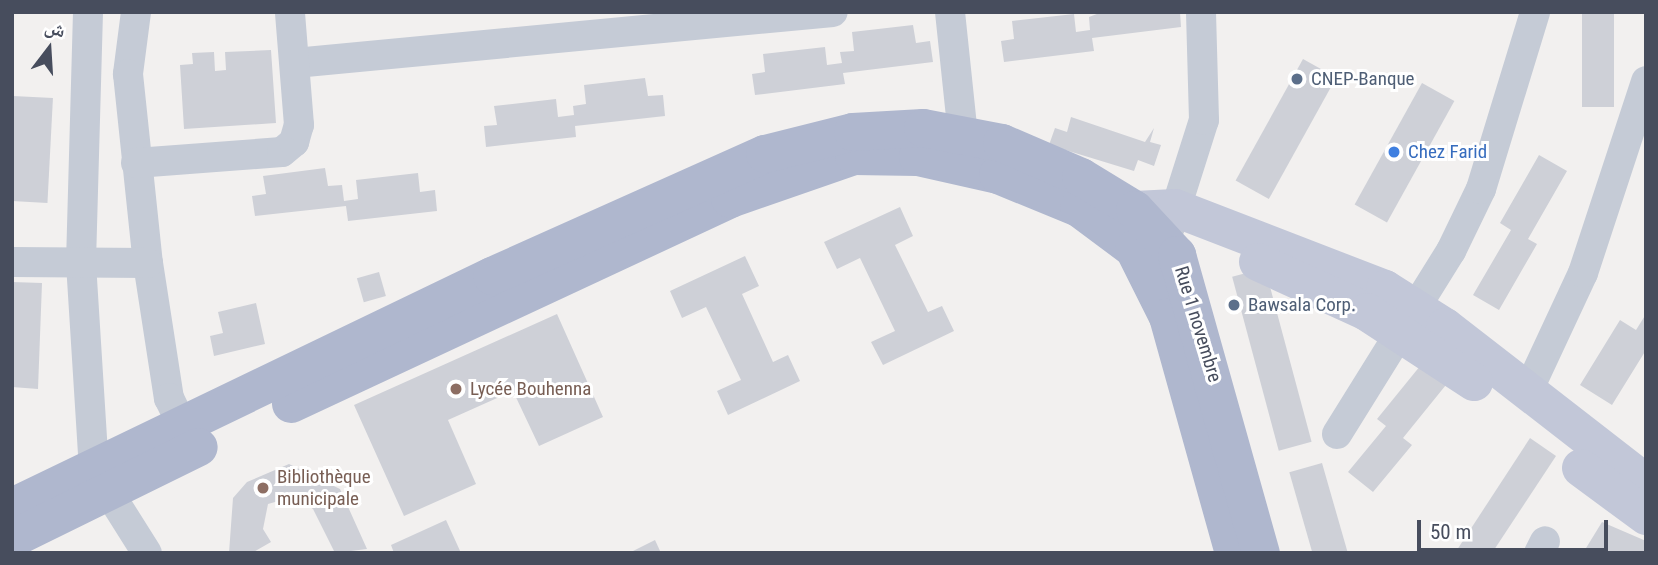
<!DOCTYPE html>
<html>
<head>
<meta charset="utf-8">
<style>
  body { margin:0 }
  #map { position:relative; width:1658px; height:565px; overflow:hidden; background:#f2f0ef; font-family:"Roboto Condensed","Noto Naskh Arabic",sans-serif }
  div>[style] { position:absolute }
  [style*='--x'] { left:calc(var(--x)*1px); top:calc(var(--y)*1px); width:calc(var(--w)*1px); rotate:calc(var(--a)*1deg) }
  .building>* { inset:0; background:#ced0d7; transform-origin:0 0 }
  .minor>* { height:30px; margin:-15px; padding:0 15px; transform-origin:15px; border-radius:15px; background:#c5cbd6 }
  .secondary>* { height:38px; margin:-19px; padding:0 19px; transform-origin:19px; border-radius:19px; background:#c2c7d8 }
  .primary>* { height:38px; margin:-19px; padding:0 19px; transform-origin:19px; border-radius:19px; background:#afb7ce }
  .dots>* { width:19px; height:19px; translate:-50% -50%; box-sizing:border-box; border:4px solid #fff; border-radius:50% }
  span { translate:-50% -50%; white-space:nowrap; text-align:center; line-height:1.15; -webkit-text-stroke:6px #fff; paint-order:stroke }
  .service-label { font-size:19px; color:#4e5e75 }
  .left { translate:0 -50%; text-align:left }
  .shop-label { font-size:19px; color:#366cbe }
  .street-label { font-size:19px; color:#474d5d }
  .education-label { font-size:19px; color:#785e54 }
  .frame { position:absolute; inset:0; border:14px solid #474d5d; pointer-events:none }
  .north { position:absolute; left:14px; top:14px; width:70px; height:70px; -webkit-text-stroke:5px #fff; paint-order:stroke; rotate:17deg; font-size:19px; font-weight:700; line-height:28px; text-align:center; color:#474d5d }
  .north::after { content:''; display:block; margin:auto; width:24px; height:32px; background:#474d5d; clip-path:polygon(50% 0,100% 100%,50% 72%,0 100%) }
  .scale { position:absolute; left:1417px; top:520px; width:191px; height:32px; box-sizing:border-box; border:4px solid #474d5d; border-top:0; padding-left:9px; font-size:21px; line-height:24px; white-space:nowrap; color:#474d5d; -webkit-text-stroke:5px #fff; paint-order:stroke }
</style>
</head>
<body>
<div id="map">
  <div class="building">
    <i style="clip-path:polygon(1102px 12px,1180px 12px,1181px 27px,1092px 38px,1094px 51px,1004px 62px,1001px 41px,1014px 39px,1012px 21px,1074px 14px,1076px 32px,1090px 30px,1089px 17px)"></i>
    <i style="left:1582px;top:12px;width:32px;height:95px"></i>
    <i style="clip-path:polygon(913px 25px,916px 43px,930px 41px,933px 62px,843px 73px,845px 84px,755px 95px,752px 74px,765px 72px,763px 54px,825px 47px,827px 65px,842px 63px,840px 52px,854px 51px,852px 32px)"></i>
    <i style="clip-path:polygon(271px 50px,276px 123px,184px 129px,180px 65px,193px 64px,192px 53px,214px 52px,215px 71px,226px 70px,225px 52px)"></i>
    <i style="left:1303px;top:59px;width:38px;height:139px;rotate:29deg"></i>
    <i style="clip-path:polygon(645px 78px,648px 96px,663px 95px,665px 116px,575px 126px,576px 137px,486px 147px,484px 126px,497px 125px,494px 106px,556px 99px,558px 117px,574px 115px,573px 106px,586px 104px,584px 85px)"></i>
    <i style="left:1422px;top:83px;width:37px;height:139px;rotate:29deg"></i>
    <i style="left:13px;top:96px;width:40px;height:105px;rotate:3deg"></i>
    <i style="clip-path:polygon(1071px 117px,1145px 142px,1154px 128px,1150px 142px,1161px 145px,1154px 166px,1138px 160px,1134px 171px,1049px 145px,1055px 128px,1067px 132px)"></i>
    <i style="clip-path:polygon(1539px 155px,1567px 171px,1528px 239px,1537px 244px,1499px 310px,1473px 295px,1511px 230px,1500px 223px)"></i>
    <i style="clip-path:polygon(325px 168px,328px 186px,342px 185px,344px 201px,358px 199px,356px 180px,418px 173px,420px 192px,435px 190px,437px 211px,348px 221px,346px 206px,255px 216px,252px 196px,266px 194px,263px 176px)"></i>
    <i style="clip-path:polygon(900px 207px,913px 236px,895px 245px,928px 312px,942px 306px,954px 331px,883px 365px,871px 342px,895px 331px,860px 258px,837px 269px,824px 242px)"></i>
    <i style="clip-path:polygon(745px 256px,759px 286px,742px 294px,773px 362px,788px 355px,800px 381px,728px 415px,717px 391px,741px 380px,706px 307px,682px 318px,670px 291px)"></i>
    <i style="left:1265px;top:268px;width:180px;height:34px;rotate:75deg"></i>
    <i style="left:379px;top:272px;width:25px;height:23px;rotate:74deg"></i>
    <i style="clip-path:polygon(12px 282px,42px 283px,38px 389px,12px 387px)"></i>
    <i style="clip-path:polygon(256px 303px,265px 344px,214px 356px,210px 336px,223px 333px,218px 312px)"></i>
    <i style="clip-path:polygon(557px 314px,603px 417px,539px 446px,513px 391px,448px 420px,476px 484px,404px 516px,354px 405px)"></i>
    <i style="clip-path:polygon(1646px 314px,1646px 350px,1612px 405px,1580px 385px,1620px 320px,1636px 330px)"></i>
    <i style="clip-path:polygon(1429px 355px,1454px 375px,1403px 438px,1412px 445px,1373px 492px,1348px 472px,1386px 426px,1377px 419px)"></i>
    <i style="clip-path:polygon(1530px 438px,1556px 456px,1492px 553px,1455px 553px)"></i>
    <i style="left:1322px;top:463px;width:94px;height:34px;rotate:74deg"></i>
    <i style="clip-path:polygon(289px 464px,340px 489px,367px 549px,335px 553px,313px 509px,296px 496px,268px 504px,263px 529px,271px 542px,252px 553px,229px 553px,233px 498px,247px 482px)"></i>
    <i style="clip-path:polygon(446px 520px,461px 553px,394px 553px,391px 545px)"></i>
    <i style="clip-path:polygon(1602px 522px,1646px 541px,1646px 553px,1583px 553px)"></i>
    <i style="clip-path:polygon(655px 540px,661px 553px,629px 553px)"></i>
  </div>
  <div class="minor">
    <i style="--x:88;--y:12;--w:251;--a:91.6"></i>
    <i style="--x:81;--y:263;--w:206;--a:86.4"></i>
    <i style="--x:94;--y:469;--w:99;--a:57.8"></i>
    <i style="--x:136;--y:12;--w:63;--a:97.4"></i>
    <i style="--x:128;--y:74;--w:190;--a:84"></i>
    <i style="--x:148;--y:263;--w:137;--a:81.2"></i>
    <i style="--x:169;--y:398;--w:51;--a:64.4"></i>
    <i style="--x:950;--y:12;--w:144;--a:84"></i>
    <i style="--x:295;--y:63;--w:540;--a:-5.42"></i>
    <i style="--x:136;--y:163;--w:146;--a:-4.3"></i>
    <i style="--x:282;--y:152;--w:16;--a:-40"></i>
    <i style="--x:294;--y:142;--w:18;--a:-74"></i>
    <i style="--x:299;--y:125;--w:113;--a:-94.6"></i>
    <i style="--x:1170;--y:227;--w:112;--a:-72.4"></i>
    <i style="--x:1204;--y:120;--w:108;--a:-91.6"></i>
    <i style="--x:12;--y:262;--w:136;--a:0.4"></i>
    <i style="--x:1527;--y:393;--w:132;--a:-65"></i>
    <i style="--x:1583;--y:273;--w:202;--a:-71.8"></i>
    <i style="--x:1337;--y:434;--w:216;--a:-58.1"></i>
    <i style="--x:1451;--y:251;--w:69;--a:-64.2"></i>
    <i style="--x:1481;--y:189;--w:185;--a:-73"></i>
    <i style="--x:1539;--y:553;--w:13;--a:-63"></i>
  </div>
  <div class="secondary">
    <i style="--x:1110;--y:226;--w:30;--a:-33"></i>
    <i style="--x:1135;--y:210;--w:40;--a:-2.9"></i>
    <i style="--x:1175;--y:208;--w:225;--a:21.1"></i>
    <i style="--x:1385;--y:289;--w:71;--a:32.3"></i>
    <i style="--x:1445;--y:327;--w:254;--a:37.8"></i>
    <i style="--x:1258;--y:262;--w:120;--a:24.6"></i>
    <i style="--x:1367;--y:312;--w:128;--a:33.2"></i>
    <i style="--x:1581;--y:468;--w:81;--a:36.4"></i>
  </div>
  <div class="primary">
    <i style="--x:291;--y:404;--w:485;--a:-25"></i>
    <i style="--x:730;--y:199;--w:131;--a:-19.1"></i>
    <i style="--x:854;--y:156;--w:64;--a:0.9"></i>
    <i style="--x:918;--y:157;--w:82;--a:12.7"></i>
    <i style="--x:998;--y:175;--w:87;--a:22.2"></i>
    <i style="--x:1079;--y:208;--w:69;--a:36.7"></i>
    <i style="--x:1134;--y:249;--w:76;--a:63.4"></i>
    <i style="--x:1168;--y:317;--w:245;--a:74.4"></i>
    <i style="--x:12;--y:507;--w:533;--a:-25.7"></i>
    <i style="--x:492;--y:276;--w:299;--a:-24.1"></i>
    <i style="--x:765;--y:154;--w:91;--a:-14"></i>
    <i style="--x:853;--y:132;--w:70;--a:-3.3"></i>
    <i style="--x:923;--y:128;--w:80;--a:10.8"></i>
    <i style="--x:1002;--y:143;--w:86;--a:23.3"></i>
    <i style="--x:1081;--y:177;--w:63;--a:31.4"></i>
    <i style="--x:1135;--y:210;--w:62;--a:47"></i>
    <i style="--x:1177;--y:255;--w:310;--a:74.3"></i>
    <i style="--x:12;--y:539;--w:208;--a:-26.2"></i>
  </div>
  <div class="dots">
    <i style="left:1297px;top:79px;background:#5c6f8a"></i>
    <i style="left:1394px;top:152px;background:#3f7fe0"></i>
    <i style="left:1234px;top:305px;background:#5c6f8a"></i>
    <i style="left:456px;top:389px;background:#8d6e63"></i>
    <i style="left:263px;top:488px;background:#8d6e63"></i>
  </div>
  <div class="service-label">
    <span class="left" style="left:1311px;top:79px">CNEP-Banque</span>
    <span class="left" style="left:1248px;top:305px">Bawsala Corp.</span>
  </div>
  <div class="shop-label">
    <span class="left" style="left:1408px;top:152px">Chez Farid</span>
  </div>
  <div class="street-label">
    <span style="left:1198px;top:324px;rotate:73deg">Rue 1 novembre</span>
  </div>
  <div class="education-label">
    <span class="left" style="left:470px;top:389px">Lycée Bouhenna</span>
    <span class="left" style="left:277px;top:488px">Bibliothèque<br>municipale</span>
  </div>
  <div class="frame"></div>
  <div class="north">ش</div>
  <div class="scale">50 m</div>
</div>
</body>
</html>
